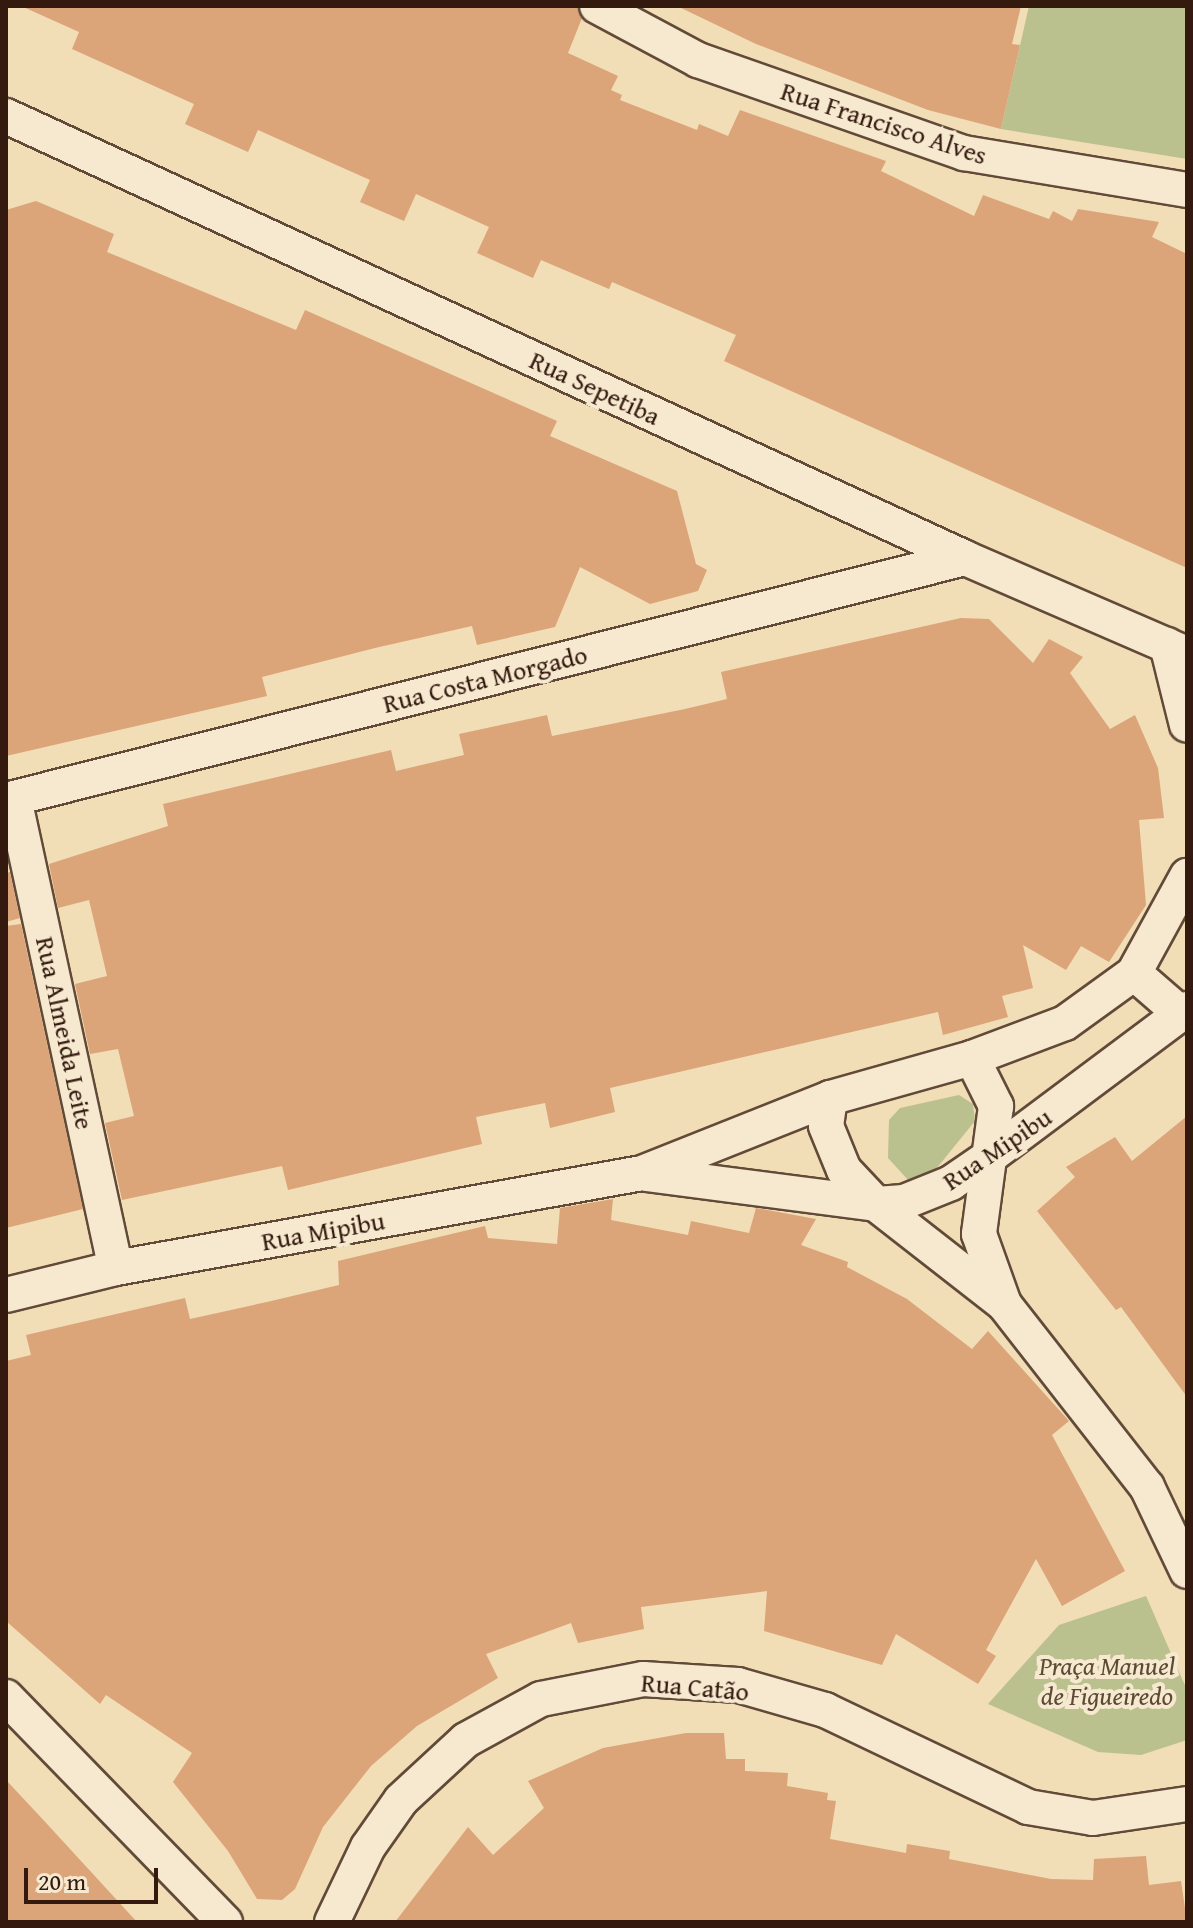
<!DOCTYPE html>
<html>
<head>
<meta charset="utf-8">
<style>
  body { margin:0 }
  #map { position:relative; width:1193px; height:1928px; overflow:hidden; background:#f1ddb6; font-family:"Gentium Book Plus",serif }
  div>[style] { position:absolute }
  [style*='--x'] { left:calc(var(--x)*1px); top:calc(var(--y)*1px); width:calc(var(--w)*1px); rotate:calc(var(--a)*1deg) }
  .green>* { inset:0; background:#bac18e }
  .building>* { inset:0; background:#dca479 }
  .roads { filter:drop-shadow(2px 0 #624a38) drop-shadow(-2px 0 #624a38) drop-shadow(0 2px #624a38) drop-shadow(0 -2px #624a38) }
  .minor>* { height:34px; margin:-17px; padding:0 17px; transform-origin:17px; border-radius:17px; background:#f6e9d0 }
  span { translate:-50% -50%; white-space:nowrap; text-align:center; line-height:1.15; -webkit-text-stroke:8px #f6e9d0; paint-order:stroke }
  .street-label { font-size:26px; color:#33190e }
  .park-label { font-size:26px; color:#5c4b34; font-style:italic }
  .frame { position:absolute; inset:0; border:8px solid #33190e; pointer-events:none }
  .scale { position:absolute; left:24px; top:1868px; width:134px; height:36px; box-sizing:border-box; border:4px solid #33190e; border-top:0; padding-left:10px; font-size:24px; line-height:28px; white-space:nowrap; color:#33190e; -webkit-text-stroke:6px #f6e9d0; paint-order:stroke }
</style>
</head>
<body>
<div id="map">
  <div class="green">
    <i style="clip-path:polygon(1029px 6px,1187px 6px,1187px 159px,1001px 129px)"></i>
    <i style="clip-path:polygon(959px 1095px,973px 1104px,975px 1121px,923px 1185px,909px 1181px,888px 1158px,889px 1120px,900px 1108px)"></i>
    <i style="clip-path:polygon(1146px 1596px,1187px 1690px,1187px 1740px,1141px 1755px,1098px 1752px,988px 1704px,1059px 1625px)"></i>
  </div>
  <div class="building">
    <i style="clip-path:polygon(21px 6px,577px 6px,582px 18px,568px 53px,618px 76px,611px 90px,622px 95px,620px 100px,697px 130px,699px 124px,728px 136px,740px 110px,886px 161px,881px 171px,974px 216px,983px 195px,1049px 219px,1053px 211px,1072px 221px,1078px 209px,1159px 222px,1152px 237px,1187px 254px,1187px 568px,724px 361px,736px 335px,612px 282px,609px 289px,541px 260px,533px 278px,477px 253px,489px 227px,416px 194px,404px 221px,360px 202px,370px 180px,258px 130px,248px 152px,185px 124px,194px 104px,72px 49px,79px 32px)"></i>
    <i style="clip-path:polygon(677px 6px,1021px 6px,1012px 44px,1020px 45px,1001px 129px,928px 110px,756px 44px)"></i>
    <i style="clip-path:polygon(36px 201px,114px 234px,107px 252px,296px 330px,305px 310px,557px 421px,550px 436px,677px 491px,696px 564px,707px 570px,698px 591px,650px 604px,580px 567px,555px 627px,477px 645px,472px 626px,375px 648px,262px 677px,267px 696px,6px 756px,6px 210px)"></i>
    <i style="clip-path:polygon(961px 618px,989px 619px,1033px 663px,1049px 639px,1083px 657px,1070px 673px,1110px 729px,1135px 715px,1158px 768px,1164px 818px,1139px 820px,1146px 905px,1109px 962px,1081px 946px,1066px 970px,1023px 945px,1033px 988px,1002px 996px,1008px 1017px,943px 1035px,938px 1012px,610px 1088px,615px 1112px,550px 1128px,545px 1103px,476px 1117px,482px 1144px,288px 1190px,282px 1166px,122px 1200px,105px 1123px,134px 1116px,118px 1049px,90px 1054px,75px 984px,107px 976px,89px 900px,58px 908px,49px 864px,168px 826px,163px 804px,391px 750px,396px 771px,464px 755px,459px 734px,547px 715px,552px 736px,685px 709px,727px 699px,721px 672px)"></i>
    <i style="clip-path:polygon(10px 872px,20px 918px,6px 922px,6px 873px)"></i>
    <i style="clip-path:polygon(21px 924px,83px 1209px,6px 1228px,6px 926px)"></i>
    <i style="clip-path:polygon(1187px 1116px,1187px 1397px,1121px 1307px,1116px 1310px,1037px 1211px,1075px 1177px,1066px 1167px,1115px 1137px,1132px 1161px)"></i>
    <i style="clip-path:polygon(613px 1199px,611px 1220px,688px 1235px,691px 1221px,749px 1233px,756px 1208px,816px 1219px,801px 1245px,848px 1262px,847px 1267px,907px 1299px,972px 1349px,988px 1331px,1069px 1421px,1052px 1435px,1125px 1571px,1062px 1606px,1036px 1559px,986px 1650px,996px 1656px,978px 1684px,896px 1634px,882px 1665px,764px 1631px,767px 1591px,641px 1607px,644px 1629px,578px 1643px,571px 1623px,486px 1654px,498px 1678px,417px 1726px,371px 1766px,323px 1827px,295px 1889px,282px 1900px,257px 1899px,228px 1851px,173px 1782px,192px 1753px,106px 1695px,100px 1704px,6px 1621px,6px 1361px,31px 1355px,26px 1335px,185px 1298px,190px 1319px,267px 1302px,339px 1285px,338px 1261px,485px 1226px,488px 1238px,557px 1244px,560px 1208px)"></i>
    <i style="clip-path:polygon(686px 1733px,724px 1733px,726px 1759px,745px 1759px,745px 1771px,788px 1773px,787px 1786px,828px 1793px,827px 1800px,836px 1801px,830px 1839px,906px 1853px,907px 1844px,950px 1851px,949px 1859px,1051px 1879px,1093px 1880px,1094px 1859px,1146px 1856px,1149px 1885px,1181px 1881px,1187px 1922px,395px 1922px,468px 1827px,493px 1855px,544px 1808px,528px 1781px,603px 1748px)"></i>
    <i style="clip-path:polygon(6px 1780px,48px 1825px,137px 1922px,6px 1922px)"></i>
  </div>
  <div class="roads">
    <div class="minor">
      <i style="--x:597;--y:6;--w:115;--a:28.1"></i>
      <i style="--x:698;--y:60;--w:282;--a:19.3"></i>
      <i style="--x:964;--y:153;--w:226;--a:9.4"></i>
      <i style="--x:6;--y:116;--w:1056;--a:24.74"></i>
      <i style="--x:965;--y:558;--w:242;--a:23.4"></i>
      <i style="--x:1167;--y:645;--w:82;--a:76"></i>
      <i style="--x:14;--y:798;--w:481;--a:77.8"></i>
      <i style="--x:6;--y:800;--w:989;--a:-14.16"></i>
      <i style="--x:1134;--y:973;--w:61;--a:41"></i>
      <i style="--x:972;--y:1058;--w:54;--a:63.4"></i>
      <i style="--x:996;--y:1106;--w:129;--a:97.6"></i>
      <i style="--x:979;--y:1234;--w:74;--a:70.3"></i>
      <i style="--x:830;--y:1098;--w:28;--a:98"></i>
      <i style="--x:826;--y:1126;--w:48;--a:67.8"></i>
      <i style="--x:844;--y:1170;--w:47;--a:46.7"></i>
      <i style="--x:876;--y:1204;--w:162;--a:38"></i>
      <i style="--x:1004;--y:1304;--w:232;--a:52"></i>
      <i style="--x:1147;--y:1487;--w:93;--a:64.5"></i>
      <i style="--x:646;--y:1174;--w:232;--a:7.4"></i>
      <i style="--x:876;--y:1204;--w:28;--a:-4"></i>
      <i style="--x:904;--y:1202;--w:51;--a:-22"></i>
      <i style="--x:951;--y:1183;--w:46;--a:-34.4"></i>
      <i style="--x:989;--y:1157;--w:247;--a:-36.8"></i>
      <i style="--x:6;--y:1295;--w:113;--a:-13.8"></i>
      <i style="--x:116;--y:1268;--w:535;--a:-10.24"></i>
      <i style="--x:642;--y:1173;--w:202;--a:-21.7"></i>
      <i style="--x:830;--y:1098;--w:148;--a:-15.7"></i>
      <i style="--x:972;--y:1058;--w:99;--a:-20.6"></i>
      <i style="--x:1065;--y:1023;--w:85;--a:-35.9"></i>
      <i style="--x:1134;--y:973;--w:111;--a:-61.3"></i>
      <i style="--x:6;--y:1697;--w:314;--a:45.8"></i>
      <i style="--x:332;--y:1922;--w:83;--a:-64.4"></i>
      <i style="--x:368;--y:1847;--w:57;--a:-54.9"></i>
      <i style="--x:401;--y:1800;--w:88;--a:-42.7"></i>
      <i style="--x:466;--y:1740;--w:85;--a:-28.7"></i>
      <i style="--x:541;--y:1699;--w:104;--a:-11.1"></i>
      <i style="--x:643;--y:1679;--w:95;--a:3.6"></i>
      <i style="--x:738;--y:1685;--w:91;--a:16"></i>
      <i style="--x:825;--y:1710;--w:225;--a:25.5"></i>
      <i style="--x:1028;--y:1807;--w:66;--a:9.6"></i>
      <i style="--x:1093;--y:1818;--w:95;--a:-8.5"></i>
    </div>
  </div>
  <div class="street-label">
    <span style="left:884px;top:123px;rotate:18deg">Rua Francisco Alves</span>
    <span style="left:595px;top:388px;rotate:25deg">Rua Sepetiba</span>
    <span style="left:485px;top:679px;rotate:-14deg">Rua Costa Morgado</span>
    <span style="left:65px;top:1033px;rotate:78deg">Rua Almeida Leite</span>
    <span style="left:997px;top:1149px;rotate:-34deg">Rua Mipibu</span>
    <span style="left:323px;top:1231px;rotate:-10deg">Rua Mipibu</span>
    <span style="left:695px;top:1687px;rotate:5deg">Rua Catão</span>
  </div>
  <div class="park-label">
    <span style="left:1107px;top:1681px">Praça Manuel<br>de Figueiredo</span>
  </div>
  <div class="frame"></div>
  <div class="scale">20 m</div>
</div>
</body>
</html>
